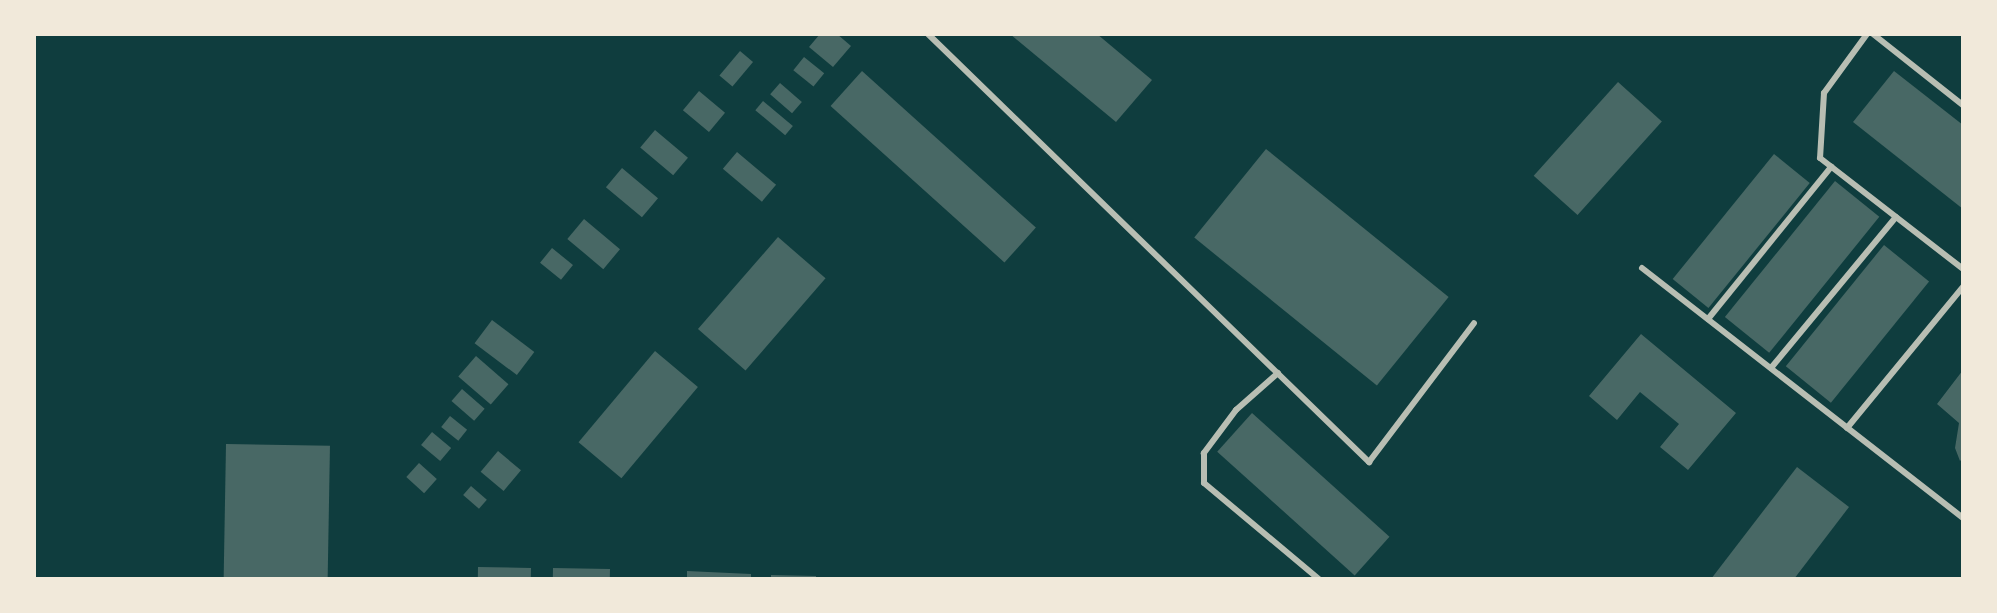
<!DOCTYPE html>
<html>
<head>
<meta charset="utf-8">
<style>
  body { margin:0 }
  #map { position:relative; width:1997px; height:613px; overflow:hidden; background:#0f3d3e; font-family:"Fira Sans",sans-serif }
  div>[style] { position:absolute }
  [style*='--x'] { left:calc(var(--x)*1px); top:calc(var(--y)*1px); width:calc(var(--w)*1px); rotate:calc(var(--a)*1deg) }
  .building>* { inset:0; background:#486865; transform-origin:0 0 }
  .service>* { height:6px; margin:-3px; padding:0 3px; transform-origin:3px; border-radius:3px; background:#b8beb3 }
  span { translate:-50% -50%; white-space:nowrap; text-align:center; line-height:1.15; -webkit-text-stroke:8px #f1e9da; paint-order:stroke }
  .frame { position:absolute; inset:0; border:36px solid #f1e9da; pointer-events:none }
</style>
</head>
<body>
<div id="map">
  <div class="building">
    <i style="clip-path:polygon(820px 34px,837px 34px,851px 46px,833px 67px,809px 47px)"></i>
    <i style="clip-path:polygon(1010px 34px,1097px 34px,1152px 80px,1116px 122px)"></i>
    <i style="left:740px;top:51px;width:17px;height:32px;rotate:40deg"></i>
    <i style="left:804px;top:57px;width:26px;height:17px;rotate:39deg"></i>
    <i style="left:862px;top:71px;width:234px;height:47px;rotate:42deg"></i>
    <i style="clip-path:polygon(1894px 71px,1963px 125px,1963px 209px,1853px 122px)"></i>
    <i style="left:1618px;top:82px;width:59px;height:126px;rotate:42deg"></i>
    <i style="left:780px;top:83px;width:29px;height:15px;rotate:41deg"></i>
    <i style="left:699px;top:91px;width:34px;height:25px;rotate:40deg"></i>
    <i style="left:763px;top:101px;width:39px;height:12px;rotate:40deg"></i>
    <i style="left:655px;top:130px;width:43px;height:23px;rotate:40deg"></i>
    <i style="left:1266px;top:149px;width:235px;height:114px;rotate:39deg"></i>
    <i style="left:737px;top:152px;width:51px;height:22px;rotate:40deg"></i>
    <i style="left:1774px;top:154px;width:46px;height:161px;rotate:39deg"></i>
    <i style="left:622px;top:168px;width:47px;height:25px;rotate:40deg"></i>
    <i style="left:1835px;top:181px;width:57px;height:175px;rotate:39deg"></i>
    <i style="left:584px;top:219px;width:47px;height:26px;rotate:40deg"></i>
    <i style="left:778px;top:237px;width:63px;height:122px;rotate:41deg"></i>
    <i style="left:1884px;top:245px;width:58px;height:156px;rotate:39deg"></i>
    <i style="left:552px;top:248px;width:27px;height:19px;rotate:39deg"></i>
    <i style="left:492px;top:320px;width:53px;height:29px;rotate:37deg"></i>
    <i style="clip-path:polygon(1641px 334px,1736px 413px,1688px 470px,1660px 447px,1679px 424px,1640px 392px,1617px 420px,1589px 396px)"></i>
    <i style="left:655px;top:351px;width:56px;height:119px;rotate:40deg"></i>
    <i style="left:476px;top:356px;width:43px;height:27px;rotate:41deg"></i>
    <i style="clip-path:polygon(1963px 370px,1963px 458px,1960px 461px,1955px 448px,1959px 423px,1937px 404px)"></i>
    <i style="left:462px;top:389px;width:30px;height:16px;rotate:41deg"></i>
    <i style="left:1252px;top:413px;width:185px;height:52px;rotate:42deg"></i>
    <i style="left:450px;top:416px;width:22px;height:14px;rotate:39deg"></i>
    <i style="left:432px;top:432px;width:25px;height:17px;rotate:40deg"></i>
    <i style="left:226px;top:444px;width:104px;height:135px;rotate:1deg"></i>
    <i style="left:498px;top:451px;width:30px;height:27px;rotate:40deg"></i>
    <i style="left:419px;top:463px;width:24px;height:19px;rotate:42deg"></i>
    <i style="clip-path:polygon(1797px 467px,1849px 507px,1794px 579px,1711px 579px)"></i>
    <i style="left:471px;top:486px;width:21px;height:12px;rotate:41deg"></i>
    <i style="left:478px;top:567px;width:53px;height:12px;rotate:1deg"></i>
    <i style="left:553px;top:568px;width:57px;height:11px;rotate:1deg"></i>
    <i style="clip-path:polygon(687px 571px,751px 574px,751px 579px,687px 579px)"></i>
    <i style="clip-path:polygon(771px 575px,816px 576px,816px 579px,771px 579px)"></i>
  </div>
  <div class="service">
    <i style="--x:928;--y:34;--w:615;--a:44.14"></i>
    <i style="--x:1369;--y:462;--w:174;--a:-52.9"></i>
    <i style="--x:1867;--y:34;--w:73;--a:126.1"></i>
    <i style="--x:1824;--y:93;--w:65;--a:93.5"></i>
    <i style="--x:1820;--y:158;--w:181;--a:37.8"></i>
    <i style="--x:1873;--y:34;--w:115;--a:38.3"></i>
    <i style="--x:1642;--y:268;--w:407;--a:37.9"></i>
    <i style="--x:1708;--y:319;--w:196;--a:-51"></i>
    <i style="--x:1771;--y:368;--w:196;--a:-50.4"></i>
    <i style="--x:1278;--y:373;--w:56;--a:138.6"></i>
    <i style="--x:1236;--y:410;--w:54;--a:126.7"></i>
    <i style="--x:1204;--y:453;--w:30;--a:90"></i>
    <i style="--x:1204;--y:483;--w:150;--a:39.9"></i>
    <i style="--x:1847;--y:428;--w:183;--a:-50.6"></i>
  </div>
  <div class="frame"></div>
</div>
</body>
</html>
